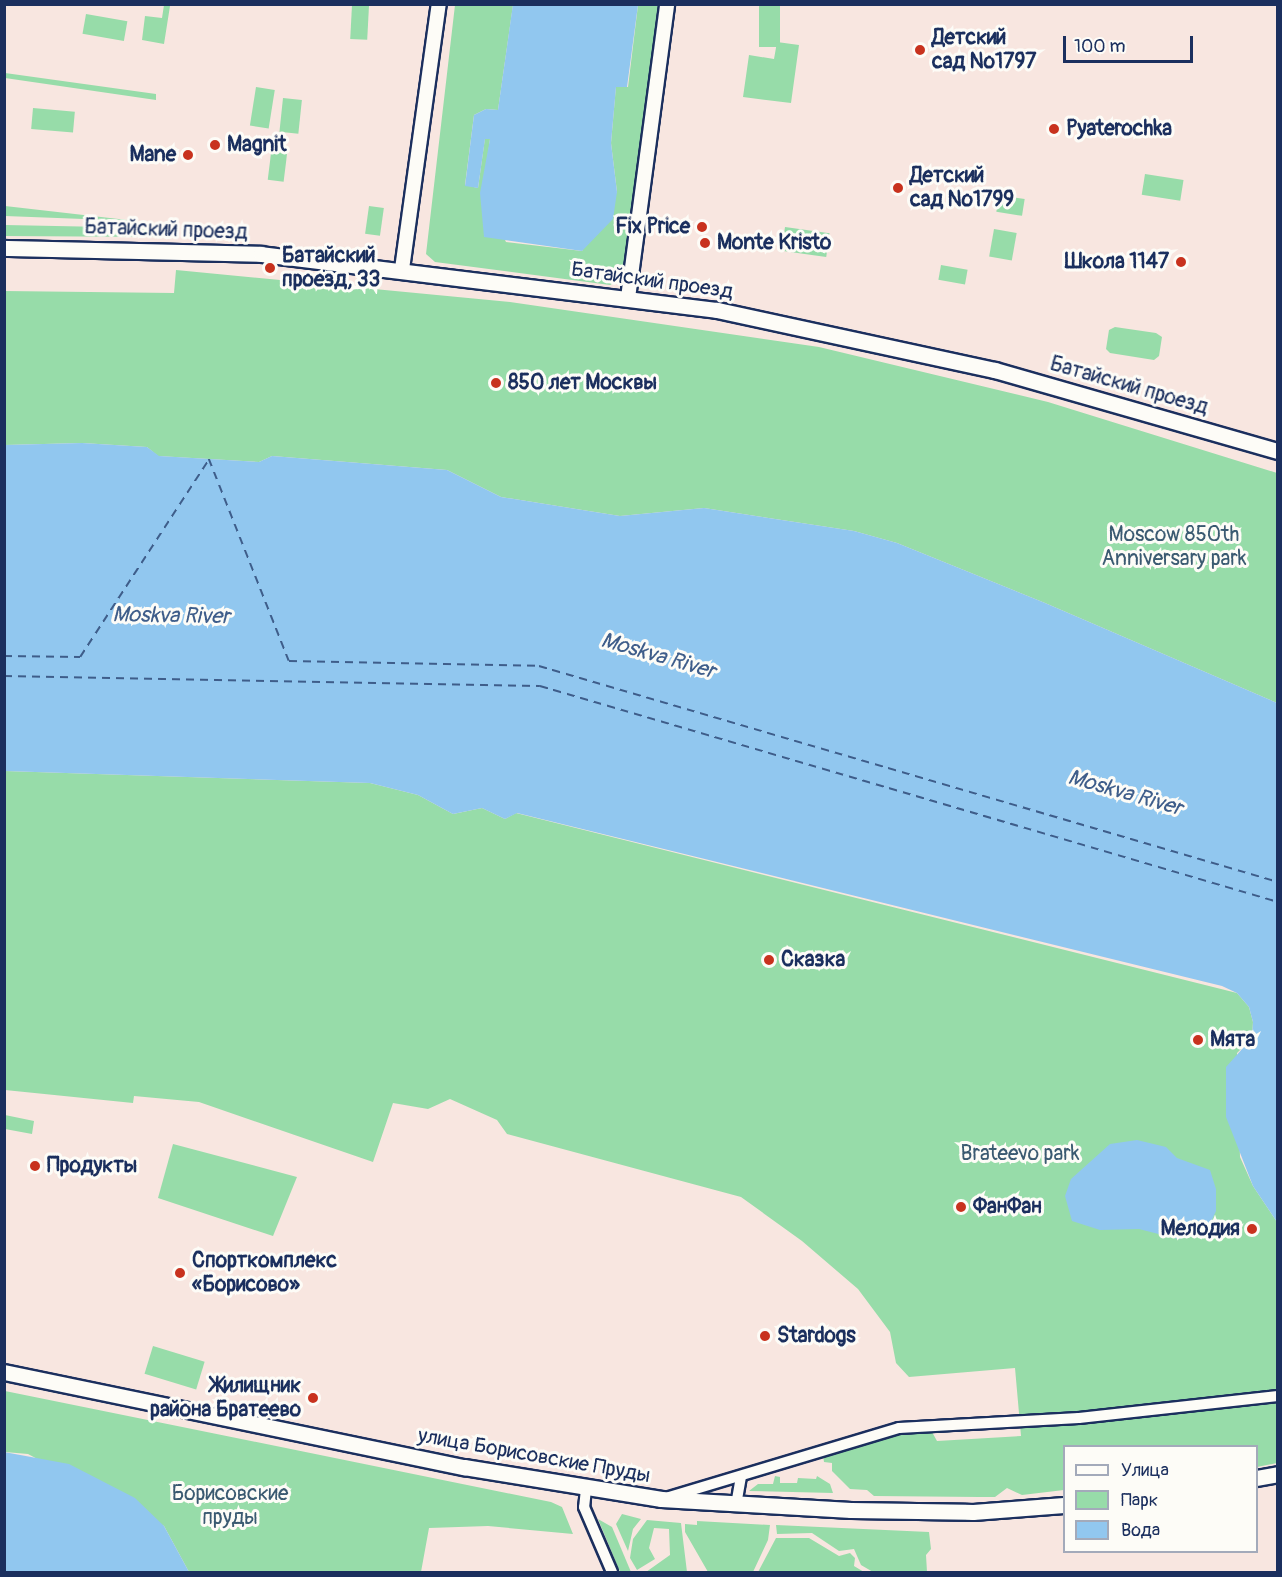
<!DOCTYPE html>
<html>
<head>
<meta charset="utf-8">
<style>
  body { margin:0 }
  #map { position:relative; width:1282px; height:1577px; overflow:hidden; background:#f8e6e0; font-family:Pangolin,sans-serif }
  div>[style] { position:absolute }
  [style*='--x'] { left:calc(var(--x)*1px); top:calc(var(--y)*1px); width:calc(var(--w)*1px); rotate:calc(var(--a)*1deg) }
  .green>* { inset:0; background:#97dca9; transform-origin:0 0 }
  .water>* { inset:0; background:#91c7ef }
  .ferry>* { height:1.5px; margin-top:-0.75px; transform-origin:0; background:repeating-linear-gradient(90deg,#3e5d8a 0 8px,transparent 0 14px) }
  .roads { filter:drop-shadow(2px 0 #1b2f5e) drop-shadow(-2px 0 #1b2f5e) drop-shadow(0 2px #1b2f5e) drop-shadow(0 -2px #1b2f5e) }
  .minor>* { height:10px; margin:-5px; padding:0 5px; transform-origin:5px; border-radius:5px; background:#fdfcf7 }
  .tertiary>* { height:14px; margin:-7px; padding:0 7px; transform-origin:7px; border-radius:7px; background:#fdfcf7 }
  .secondary>* { height:15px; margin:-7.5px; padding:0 7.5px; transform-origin:7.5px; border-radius:7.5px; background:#fdfcf7 }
  .dots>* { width:16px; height:16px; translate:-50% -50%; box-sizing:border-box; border:3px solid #fdfcf7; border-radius:50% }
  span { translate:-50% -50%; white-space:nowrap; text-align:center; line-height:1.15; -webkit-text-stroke:6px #fdfcf7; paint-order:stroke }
  .poi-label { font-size:21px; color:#1b2f5e; font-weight:700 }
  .left { translate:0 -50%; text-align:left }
  .right { translate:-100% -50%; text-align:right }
  .street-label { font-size:21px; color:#1b2f5e }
  .park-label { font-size:21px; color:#3a5a71 }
  .water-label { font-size:22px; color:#3e5d8a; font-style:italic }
  .frame { position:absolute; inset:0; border:6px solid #1b2f5e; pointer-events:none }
  .legend { position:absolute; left:1063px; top:1445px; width:195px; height:108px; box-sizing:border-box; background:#fdfcf7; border:2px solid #a3aaba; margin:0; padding:8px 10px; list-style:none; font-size:18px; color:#1b2f5e }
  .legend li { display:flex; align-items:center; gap:12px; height:30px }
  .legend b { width:30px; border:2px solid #a3aaba }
  .scale { position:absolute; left:1063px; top:36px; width:130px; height:27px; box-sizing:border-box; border:3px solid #1b2f5e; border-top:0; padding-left:8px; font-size:18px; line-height:21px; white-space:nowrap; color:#1b2f5e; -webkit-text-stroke:4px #fdfcf7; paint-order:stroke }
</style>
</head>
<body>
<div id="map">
  <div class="green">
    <i style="clip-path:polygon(164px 5px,170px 6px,164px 44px,142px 40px,145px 16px,162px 18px)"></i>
    <i style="left:352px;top:5px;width:17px;height:34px;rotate:3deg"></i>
    <i style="clip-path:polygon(455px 5px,513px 5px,498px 110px,486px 109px,474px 115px,465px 185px,478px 188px,485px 138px,490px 139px,483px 193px,506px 242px,582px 251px,617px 192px,611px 143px,616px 86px,628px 87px,638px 5px,660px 5px,626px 257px,617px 282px,610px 285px,435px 262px,426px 254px)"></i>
    <i style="left:759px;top:5px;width:21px;height:42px"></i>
    <i style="left:86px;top:14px;width:42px;height:20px;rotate:10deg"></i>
    <i style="clip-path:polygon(777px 42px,799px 45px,791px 103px,743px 97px,749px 55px,774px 59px)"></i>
    <i style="clip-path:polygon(5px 73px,156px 94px,156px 100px,5px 78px)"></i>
    <i style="left:256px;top:87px;width:19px;height:39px;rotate:9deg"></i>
    <i style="left:283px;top:98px;width:19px;height:34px;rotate:6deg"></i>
    <i style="left:33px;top:108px;width:42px;height:21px;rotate:5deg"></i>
    <i style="left:272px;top:145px;width:16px;height:35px;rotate:7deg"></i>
    <i style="left:1145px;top:174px;width:39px;height:21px;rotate:9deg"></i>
    <i style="left:999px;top:195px;width:26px;height:17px;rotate:9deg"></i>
    <i style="clip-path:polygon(5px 206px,136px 221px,5px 216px)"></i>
    <i style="left:369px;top:206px;width:15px;height:28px;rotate:8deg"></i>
    <i style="clip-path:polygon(5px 225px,156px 228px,156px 237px,5px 236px)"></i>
    <i style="left:785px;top:227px;width:45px;height:24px;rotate:8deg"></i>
    <i style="left:994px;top:229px;width:23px;height:28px;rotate:10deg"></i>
    <i style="left:941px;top:265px;width:27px;height:15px;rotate:10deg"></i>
    <i style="clip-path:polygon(176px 270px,510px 302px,819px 347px,1048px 402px,1277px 473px,1277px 703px,1045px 603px,897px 543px,854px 531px,704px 508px,620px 516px,501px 497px,447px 470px,272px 456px,259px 462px,158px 456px,147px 447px,82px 443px,5px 445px,4px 291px,174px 293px)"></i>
    <i style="clip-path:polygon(1115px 327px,1156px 333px,1162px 337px,1159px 356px,1154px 360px,1110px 353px,1106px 349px,1109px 330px)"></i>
    <i style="clip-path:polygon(5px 771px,370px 783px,418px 795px,453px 814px,482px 808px,505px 819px,516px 813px,1237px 993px,1249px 1007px,1253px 1022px,1252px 1038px,1237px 1053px,1240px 1157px,1253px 1186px,1277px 1222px,1277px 1463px,1257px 1467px,1256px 1446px,1064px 1446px,1064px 1490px,1022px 1495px,1007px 1488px,995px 1497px,979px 1497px,874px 1496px,867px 1490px,850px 1489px,832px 1471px,832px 1463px,824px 1462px,823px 1455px,896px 1434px,932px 1432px,937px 1441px,1021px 1436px,1015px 1368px,909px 1377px,896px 1363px,890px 1332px,858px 1289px,802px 1241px,741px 1197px,507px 1134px,497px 1120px,450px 1099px,428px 1109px,393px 1103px,373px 1162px,199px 1102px,134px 1096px,133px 1103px,5px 1090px)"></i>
    <i style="clip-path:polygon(5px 1115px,34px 1121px,32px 1134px,5px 1129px)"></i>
    <i style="clip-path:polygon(173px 1144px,297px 1177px,273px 1236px,158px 1198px)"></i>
    <i style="left:153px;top:1346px;width:54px;height:29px;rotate:17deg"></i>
    <i style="clip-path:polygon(5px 1391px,551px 1502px,562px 1507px,573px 1534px,488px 1526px,429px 1528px,421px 1572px,189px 1572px,164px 1526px,28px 1454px,5px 1452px)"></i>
    <i style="clip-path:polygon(775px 1476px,780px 1477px,780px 1483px,797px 1483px,798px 1478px,816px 1479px,817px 1476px,830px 1484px,833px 1493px,749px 1491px,758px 1484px,773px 1484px)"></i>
    <i style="clip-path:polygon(622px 1514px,641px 1519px,633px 1529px,628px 1551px,616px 1524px)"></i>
    <i style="clip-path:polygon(598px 1519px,612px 1527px,631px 1572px,620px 1572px)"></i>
    <i style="clip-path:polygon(647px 1520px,681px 1523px,687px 1572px,646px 1572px,670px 1555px,669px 1529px,654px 1528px,649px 1548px,655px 1559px,637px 1570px,630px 1558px,633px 1539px)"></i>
    <i style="clip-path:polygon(697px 1521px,770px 1525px,768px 1540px,753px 1572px,708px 1572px,685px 1532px,685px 1524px,697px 1525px)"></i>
    <i style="clip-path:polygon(776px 1525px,929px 1532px,931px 1549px,926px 1555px,927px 1572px,873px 1572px,861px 1565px,854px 1549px,839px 1551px,812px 1533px,777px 1534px)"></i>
    <i style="clip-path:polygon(776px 1538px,809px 1538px,839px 1556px,850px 1553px,855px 1558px,854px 1566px,864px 1572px,758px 1572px)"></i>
  </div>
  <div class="water">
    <i style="clip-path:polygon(513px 4px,638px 5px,627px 87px,616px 87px,611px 143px,617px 192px,613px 219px,582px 251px,484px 237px,480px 193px,490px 139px,485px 139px,478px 188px,465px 186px,474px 115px,486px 109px,498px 110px)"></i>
    <i style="clip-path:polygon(82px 443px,147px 447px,159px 456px,259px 462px,272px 456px,447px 470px,501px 497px,620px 516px,704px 508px,854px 531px,897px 543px,1045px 603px,1277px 703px,1277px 1222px,1253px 1186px,1226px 1117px,1226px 1067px,1252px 1038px,1253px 1022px,1249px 1007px,1237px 993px,1222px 986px,517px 813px,505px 819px,482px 808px,453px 814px,418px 795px,370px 783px,5px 771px,5px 445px)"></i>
    <i style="clip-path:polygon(1137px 1140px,1166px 1147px,1177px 1158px,1210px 1170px,1216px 1189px,1216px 1211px,1206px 1233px,1178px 1239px,1139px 1229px,1100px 1230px,1072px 1221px,1065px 1196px,1071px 1179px,1110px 1144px)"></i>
    <i style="clip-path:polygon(4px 1452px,69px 1464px,135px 1498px,164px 1526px,189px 1572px,5px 1572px)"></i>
  </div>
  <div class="ferry">
    <i style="--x:4;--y:656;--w:76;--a:0.8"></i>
    <i style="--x:80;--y:657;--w:236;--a:-56.9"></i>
    <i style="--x:209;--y:459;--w:217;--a:68.4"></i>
    <i style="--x:289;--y:661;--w:250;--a:1.1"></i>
    <i style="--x:539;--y:666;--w:770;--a:16.29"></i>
    <i style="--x:4;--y:676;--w:536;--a:1.07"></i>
    <i style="--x:540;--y:686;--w:769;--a:16.31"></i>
  </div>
  <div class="roads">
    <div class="minor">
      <i style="--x:586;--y:1489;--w:18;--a:96"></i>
      <i style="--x:584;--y:1507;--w:71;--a:66.7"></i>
      <i style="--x:669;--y:1497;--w:240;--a:-16.7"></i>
      <i style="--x:899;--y:1428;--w:180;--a:-3.2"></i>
      <i style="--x:1079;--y:1418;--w:200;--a:-6.3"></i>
      <i style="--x:736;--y:1505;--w:27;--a:-80"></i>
    </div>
    <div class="tertiary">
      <i style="--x:402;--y:269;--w:268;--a:-82.1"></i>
      <i style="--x:628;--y:298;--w:297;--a:-82.4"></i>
    </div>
    <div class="secondary">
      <i style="--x:4;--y:248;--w:257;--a:1.3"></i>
      <i style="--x:261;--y:254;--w:459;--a:7"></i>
      <i style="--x:717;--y:310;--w:284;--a:12.2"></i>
      <i style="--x:995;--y:370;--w:294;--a:16"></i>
      <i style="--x:4;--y:1372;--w:470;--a:11.7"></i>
      <i style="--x:464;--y:1467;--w:200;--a:9.2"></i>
      <i style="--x:661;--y:1499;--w:190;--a:3.3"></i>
      <i style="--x:851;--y:1510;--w:122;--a:0.9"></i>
      <i style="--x:973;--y:1512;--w:91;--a:-4.4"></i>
      <i style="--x:1256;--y:1478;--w:22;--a:-10"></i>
    </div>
  </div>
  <div class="dots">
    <i style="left:920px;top:50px;background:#c8321e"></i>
    <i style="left:1054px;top:129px;background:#c8321e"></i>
    <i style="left:215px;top:145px;background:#c8321e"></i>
    <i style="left:188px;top:155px;background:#c8321e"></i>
    <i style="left:898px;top:188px;background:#c8321e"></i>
    <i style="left:702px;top:227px;background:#c8321e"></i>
    <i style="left:705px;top:243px;background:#c8321e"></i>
    <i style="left:1181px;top:262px;background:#c8321e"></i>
    <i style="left:270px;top:268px;background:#c8321e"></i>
    <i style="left:496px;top:383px;background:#c8321e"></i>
    <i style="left:769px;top:960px;background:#c8321e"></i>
    <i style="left:1198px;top:1040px;background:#c8321e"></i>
    <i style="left:35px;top:1166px;background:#c8321e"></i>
    <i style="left:961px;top:1207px;background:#c8321e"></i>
    <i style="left:1252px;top:1229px;background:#c8321e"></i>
    <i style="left:180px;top:1273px;background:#c8321e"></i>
    <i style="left:765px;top:1336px;background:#c8321e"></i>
    <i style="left:313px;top:1398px;background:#c8321e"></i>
  </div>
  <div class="poi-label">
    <span class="left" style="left:932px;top:50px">Детский<br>сад №1797</span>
    <span class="left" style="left:1066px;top:129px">Pyaterochka</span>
    <span class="left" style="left:227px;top:145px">Magnit</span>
    <span class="right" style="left:176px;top:155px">Mane</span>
    <span class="left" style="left:910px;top:188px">Детский<br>сад №1799</span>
    <span class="right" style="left:690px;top:227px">Fix Price</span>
    <span class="left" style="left:717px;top:243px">Monte Kristo</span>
    <span class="left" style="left:282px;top:268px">Батайский<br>проезд, 33</span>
    <span class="right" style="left:1169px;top:262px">Школа 1147</span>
    <span class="left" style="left:508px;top:383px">850 лет Москвы</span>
    <span class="left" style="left:781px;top:960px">Сказка</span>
    <span class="left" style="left:1210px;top:1040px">Мята</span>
    <span class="left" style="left:47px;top:1166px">Продукты</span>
    <span class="left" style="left:973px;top:1207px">ФанФан</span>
    <span class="right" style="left:1240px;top:1229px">Мелодия</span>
    <span class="left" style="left:192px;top:1273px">Спорткомплекс<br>«Борисово»</span>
    <span class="left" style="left:777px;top:1336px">Stardogs</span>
    <span class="right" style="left:301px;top:1398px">Жилищник<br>района Братеево</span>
  </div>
  <div class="street-label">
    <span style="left:166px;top:230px;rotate:2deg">Батайский проезд</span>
    <span style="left:652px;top:281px;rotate:8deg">Батайский проезд</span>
    <span style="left:1129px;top:386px;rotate:16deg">Батайский проезд</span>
    <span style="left:534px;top:1456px;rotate:10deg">улица Борисовские Пруды</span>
  </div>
  <div class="park-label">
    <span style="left:1174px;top:547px">Moscow 850th<br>Anniversary park</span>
    <span style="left:1020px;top:1154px">Brateevo park</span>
    <span style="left:230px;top:1506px">Борисовские<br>пруды</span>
  </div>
  <div class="water-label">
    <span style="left:171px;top:616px;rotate:1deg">Moskva River</span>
    <span style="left:658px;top:656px;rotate:16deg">Moskva River</span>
    <span style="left:1125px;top:793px;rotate:16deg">Moskva River</span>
  </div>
  <div class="frame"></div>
  <ul class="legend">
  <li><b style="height:8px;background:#fdfcf7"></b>Улица</li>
  <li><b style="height:16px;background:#97dca9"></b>Парк</li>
  <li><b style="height:16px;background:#91c7ef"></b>Вода</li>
  </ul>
  <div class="scale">100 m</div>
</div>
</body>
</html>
